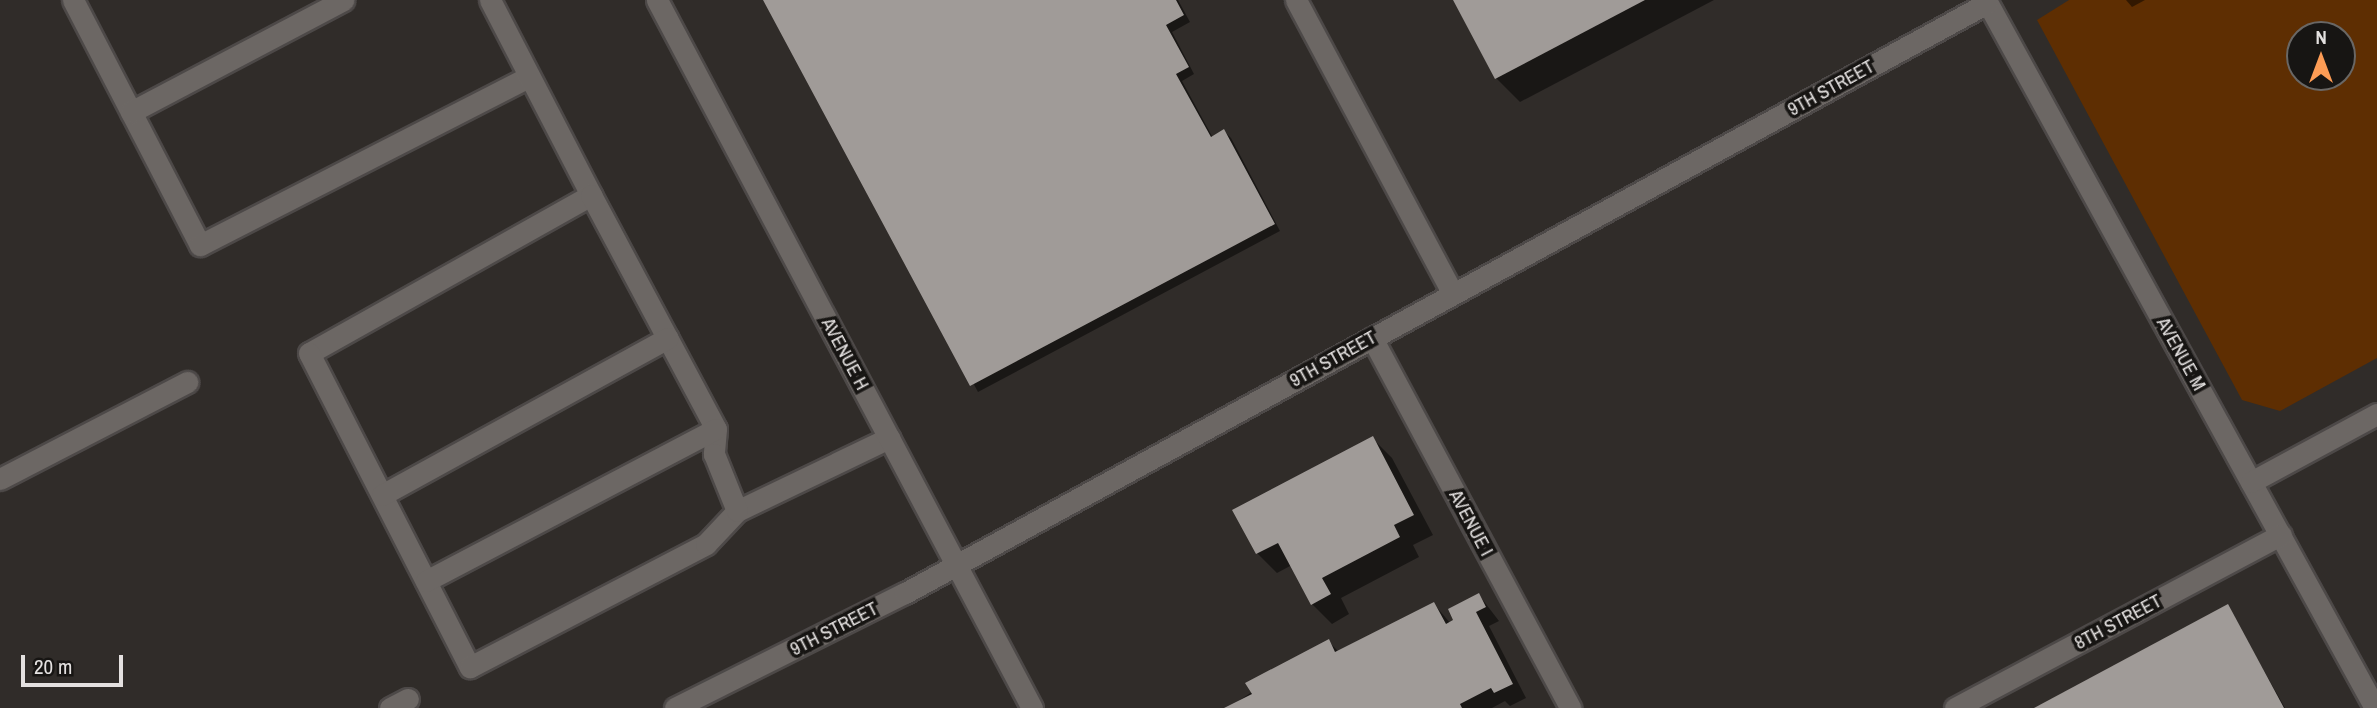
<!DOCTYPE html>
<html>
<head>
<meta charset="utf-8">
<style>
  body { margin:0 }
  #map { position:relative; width:2377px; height:708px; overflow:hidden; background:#302c29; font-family:"Archivo Narrow",sans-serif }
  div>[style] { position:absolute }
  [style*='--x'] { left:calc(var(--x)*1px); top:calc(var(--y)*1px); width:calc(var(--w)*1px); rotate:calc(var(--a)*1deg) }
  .green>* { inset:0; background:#5e2e02 }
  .shadow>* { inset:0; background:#0007 }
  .building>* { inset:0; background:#a09b98 }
  .roads { filter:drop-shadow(2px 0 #4d4948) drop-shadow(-2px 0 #4d4948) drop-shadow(0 2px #4d4948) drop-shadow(0 -2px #4d4948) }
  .minor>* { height:21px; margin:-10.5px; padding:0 10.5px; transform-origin:10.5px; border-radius:10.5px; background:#6c6764 }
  span { translate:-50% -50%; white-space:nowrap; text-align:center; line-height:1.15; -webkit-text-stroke:7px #171513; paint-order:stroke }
  .street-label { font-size:19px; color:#e4e1e0 }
  .north { position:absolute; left:2286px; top:21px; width:70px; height:70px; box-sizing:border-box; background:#171513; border:2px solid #696765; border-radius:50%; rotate:0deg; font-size:19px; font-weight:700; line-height:28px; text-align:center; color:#e4e1e0 }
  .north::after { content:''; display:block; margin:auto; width:24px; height:32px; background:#fd9c55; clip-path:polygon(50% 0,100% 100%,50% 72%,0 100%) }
  .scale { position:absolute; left:21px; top:655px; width:102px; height:32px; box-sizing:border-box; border:4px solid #e4e1e0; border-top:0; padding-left:9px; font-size:21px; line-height:24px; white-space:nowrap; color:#e4e1e0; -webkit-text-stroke:5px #171513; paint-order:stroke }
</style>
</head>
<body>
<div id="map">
  <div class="green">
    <i style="clip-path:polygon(evenodd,2069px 0,2377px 0,2377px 358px,2280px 411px,2242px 400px,2037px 20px,2069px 0,2342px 35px,2342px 77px,2300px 77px,2300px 35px,2342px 35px)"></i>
  </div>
  <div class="shadow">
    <i style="clip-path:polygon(765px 0,1178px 0,1190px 22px,1172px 32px,1194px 74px,1182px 81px,1213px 138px,1224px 131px,1231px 138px,1280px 231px,978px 392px)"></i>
    <i style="clip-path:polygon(1455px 0,1714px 0,1520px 102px,1496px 78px)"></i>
    <i style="clip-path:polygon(2126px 0,2145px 0,2132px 7px)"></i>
    <i style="clip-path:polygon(1372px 438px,1392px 458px,1433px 535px,1413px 545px,1419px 557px,1341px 598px,1349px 614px,1332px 624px,1312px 604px,1292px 565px,1277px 573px,1257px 553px,1235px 511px)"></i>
    <i style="clip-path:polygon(1479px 595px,1499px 621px,1489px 626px,1526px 698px,1510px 706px,1505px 701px,1492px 708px,1228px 708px,1328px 641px,1339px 652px,1434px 604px,1451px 624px)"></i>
    <i style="clip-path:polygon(2228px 607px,2285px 708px,2038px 708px)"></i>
  </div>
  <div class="building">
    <i style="clip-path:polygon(763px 0,1176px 0,1184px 15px,1166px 25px,1189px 67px,1176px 74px,1211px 137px,1224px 129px,1275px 224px,970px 386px)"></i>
    <i style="clip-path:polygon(1453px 0,1645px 0,1495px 79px)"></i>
    <i style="clip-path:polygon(1373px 436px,1414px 515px,1394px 525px,1400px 537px,1322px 578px,1331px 594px,1311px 605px,1278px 543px,1256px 554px,1232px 510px)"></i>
    <i style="clip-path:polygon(1479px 593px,1486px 607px,1476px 612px,1513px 684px,1494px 693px,1491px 688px,1460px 704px,1462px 708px,1224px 708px,1252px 694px,1245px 683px,1329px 639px,1335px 652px,1434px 602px,1446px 624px,1453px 620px,1448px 609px)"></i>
    <i style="clip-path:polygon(2228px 604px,2284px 708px,2034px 708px)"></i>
  </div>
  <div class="roads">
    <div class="minor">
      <i style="--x:73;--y:0;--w:276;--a:62.6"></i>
      <i style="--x:200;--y:245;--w:369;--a:-27.1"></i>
      <i style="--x:490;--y:0;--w:220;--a:62.6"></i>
      <i style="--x:591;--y:195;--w:323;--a:150.7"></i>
      <i style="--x:309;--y:353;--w:353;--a:62.9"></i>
      <i style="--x:470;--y:667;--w:266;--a:-27.5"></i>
      <i style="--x:706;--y:544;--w:45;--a:-46.8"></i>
      <i style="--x:737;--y:511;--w:169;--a:-25.7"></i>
      <i style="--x:657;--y:0;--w:801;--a:62.09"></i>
      <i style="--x:1296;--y:0;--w:333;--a:61.9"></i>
      <i style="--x:1986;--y:0;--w:808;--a:61.21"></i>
      <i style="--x:131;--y:112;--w:240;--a:-27.8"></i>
      <i style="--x:591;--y:195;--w:265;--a:61.9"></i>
      <i style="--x:716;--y:429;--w:25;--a:95"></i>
      <i style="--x:714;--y:454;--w:61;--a:68"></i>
      <i style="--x:1372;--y:338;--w:420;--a:61.8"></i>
      <i style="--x:0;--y:479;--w:211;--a:-27.4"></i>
      <i style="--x:2251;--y:482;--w:143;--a:-28.4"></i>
      <i style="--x:382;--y:495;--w:326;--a:-28.8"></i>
      <i style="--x:426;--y:581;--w:327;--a:-27.7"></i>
      <i style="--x:390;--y:708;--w:20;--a:-27"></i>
      <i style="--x:675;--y:708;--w:257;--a:-26.6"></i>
      <i style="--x:905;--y:593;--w:1232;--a:-28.6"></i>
      <i style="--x:1955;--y:708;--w:369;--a:-28"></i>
    </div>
  </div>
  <div class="street-label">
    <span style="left:1831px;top:88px;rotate:-29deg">9TH STREET</span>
    <span style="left:845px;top:354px;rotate:62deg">AVENUE H</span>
    <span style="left:2181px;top:354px;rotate:61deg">AVENUE M</span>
    <span style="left:1333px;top:359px;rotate:-29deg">9TH STREET</span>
    <span style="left:1471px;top:523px;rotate:62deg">AVENUE I</span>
    <span style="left:2118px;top:622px;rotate:-28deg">8TH STREET</span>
    <span style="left:834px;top:629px;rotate:-27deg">9TH STREET</span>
  </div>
  <div class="north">N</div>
  <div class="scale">20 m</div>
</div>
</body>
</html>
